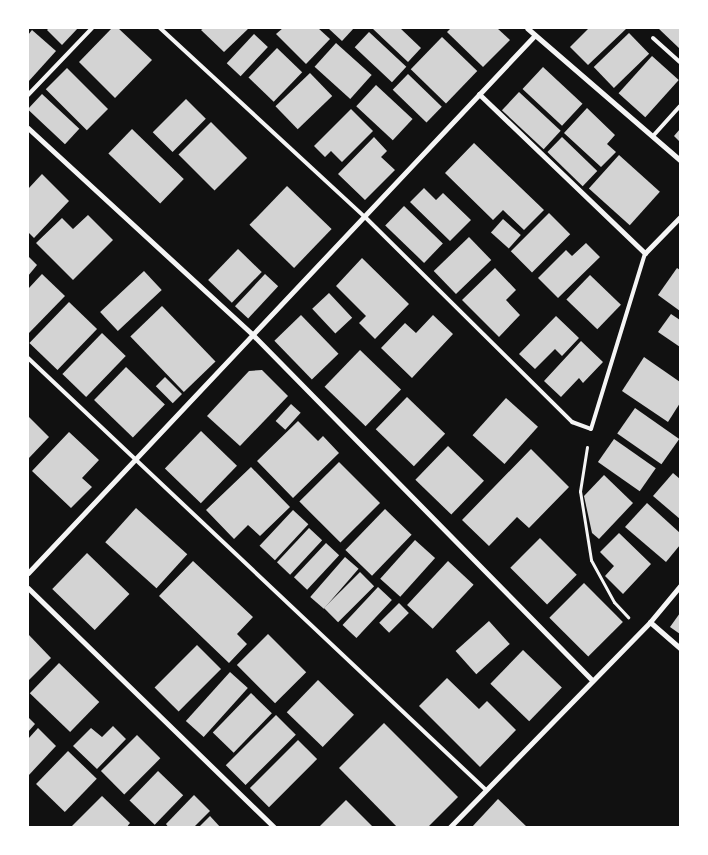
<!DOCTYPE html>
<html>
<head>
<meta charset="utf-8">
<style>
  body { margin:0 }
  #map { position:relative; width:708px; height:855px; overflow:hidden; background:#111; font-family:Roboto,sans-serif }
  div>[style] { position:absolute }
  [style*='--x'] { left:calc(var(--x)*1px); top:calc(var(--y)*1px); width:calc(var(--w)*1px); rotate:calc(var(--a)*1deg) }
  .building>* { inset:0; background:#d3d3d3; transform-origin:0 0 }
  .path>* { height:3px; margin:-1.5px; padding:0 1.5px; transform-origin:1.5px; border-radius:1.5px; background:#f5f5f5 }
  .service>* { height:4px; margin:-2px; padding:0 2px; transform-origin:2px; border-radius:2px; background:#f5f5f5 }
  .minor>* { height:5px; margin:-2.5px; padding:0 2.5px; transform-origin:2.5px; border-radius:2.5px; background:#f5f5f5 }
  span { translate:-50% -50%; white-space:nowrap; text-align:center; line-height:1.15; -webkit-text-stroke:4px #fff; paint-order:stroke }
  .frame { position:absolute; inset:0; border:29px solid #fff; pointer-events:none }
</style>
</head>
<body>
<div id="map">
  <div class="building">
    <i style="clip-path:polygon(49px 28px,78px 28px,62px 45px,47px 30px)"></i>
    <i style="clip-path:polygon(112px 28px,118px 28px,152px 60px,115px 98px,79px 62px)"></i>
    <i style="clip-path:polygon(204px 28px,249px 28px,224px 52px,201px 30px)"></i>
    <i style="clip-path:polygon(283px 28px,318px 28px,330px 39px,306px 64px,276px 34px)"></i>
    <i style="clip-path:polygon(328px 28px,354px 28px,342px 41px)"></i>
    <i style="clip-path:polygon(372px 28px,400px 28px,421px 48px,408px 62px)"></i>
    <i style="clip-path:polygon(451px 28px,497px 28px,510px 40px,483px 67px,447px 32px)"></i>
    <i style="clip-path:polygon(589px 28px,627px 28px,588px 65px,570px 47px)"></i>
    <i style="clip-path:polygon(658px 28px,680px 28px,680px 49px)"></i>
    <i style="clip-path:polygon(32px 30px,56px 51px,28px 82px,28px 35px)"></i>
    <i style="left:369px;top:32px;width:51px;height:21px;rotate:43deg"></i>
    <i style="left:629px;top:33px;width:29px;height:49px;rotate:46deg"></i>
    <i style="left:254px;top:34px;width:19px;height:40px;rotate:43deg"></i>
    <i style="left:442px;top:37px;width:49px;height:45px;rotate:44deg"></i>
    <i style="left:336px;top:43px;width:48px;height:32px;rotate:42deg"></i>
    <i style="left:277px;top:48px;width:35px;height:41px;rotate:44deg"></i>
    <i style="left:652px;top:56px;width:36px;height:50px;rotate:42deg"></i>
    <i style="left:543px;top:67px;width:54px;height:30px;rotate:43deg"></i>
    <i style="left:67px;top:68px;width:58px;height:30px;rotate:45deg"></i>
    <i style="left:310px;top:73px;width:32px;height:48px;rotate:46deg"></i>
    <i style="left:408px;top:74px;width:47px;height:22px;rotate:44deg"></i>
    <i style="left:376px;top:85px;width:50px;height:29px;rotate:43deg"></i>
    <i style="left:519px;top:92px;width:57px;height:25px;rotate:43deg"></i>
    <i style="left:42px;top:94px;width:51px;height:21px;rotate:43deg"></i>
    <i style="left:186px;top:99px;width:28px;height:47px;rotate:45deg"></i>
    <i style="clip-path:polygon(587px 108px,615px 135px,607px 144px,616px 152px,601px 167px,564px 133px)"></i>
    <i style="clip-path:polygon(351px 109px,373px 131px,342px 162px,331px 151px,325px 157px,314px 146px)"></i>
    <i style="left:211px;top:122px;width:51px;height:46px;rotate:45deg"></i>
    <i style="left:132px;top:129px;width:72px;height:34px;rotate:44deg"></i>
    <i style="clip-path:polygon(680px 129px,680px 142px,674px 136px)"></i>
    <i style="clip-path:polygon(374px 137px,387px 151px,381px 157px,395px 170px,365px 200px,338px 174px)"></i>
    <i style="left:562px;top:137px;width:49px;height:21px;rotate:44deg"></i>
    <i style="clip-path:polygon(474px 143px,544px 210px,524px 230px,503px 210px,493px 220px,445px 173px)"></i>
    <i style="left:619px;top:155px;width:55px;height:45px;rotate:42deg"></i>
    <i style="clip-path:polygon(42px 174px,69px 201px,34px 238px,28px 232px,28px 189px)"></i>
    <i style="left:287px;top:186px;width:62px;height:54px;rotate:44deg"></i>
    <i style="clip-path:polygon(424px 188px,436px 200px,443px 193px,471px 220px,450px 241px,410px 202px)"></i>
    <i style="left:404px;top:206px;width:54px;height:27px;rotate:44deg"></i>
    <i style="left:549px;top:213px;width:30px;height:54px;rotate:45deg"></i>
    <i style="clip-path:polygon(88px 215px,113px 240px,73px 280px,36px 243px,62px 218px,73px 229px)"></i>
    <i style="left:503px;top:219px;width:24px;height:18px;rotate:42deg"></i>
    <i style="left:469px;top:237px;width:32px;height:49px;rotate:46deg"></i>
    <i style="clip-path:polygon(586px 243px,600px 257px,558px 298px,538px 278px,566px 250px,572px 256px)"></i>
    <i style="left:238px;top:249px;width:33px;height:43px;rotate:44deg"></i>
    <i style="clip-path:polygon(28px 256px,37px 265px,28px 276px)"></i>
    <i style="clip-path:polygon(362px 258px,409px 304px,375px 339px,359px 323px,366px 316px,336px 286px)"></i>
    <i style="clip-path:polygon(495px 268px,516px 290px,506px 300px,520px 315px,499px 337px,462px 300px)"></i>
    <i style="clip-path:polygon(677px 268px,680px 270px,680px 311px,658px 295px)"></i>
    <i style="left:144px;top:271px;width:26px;height:60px;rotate:47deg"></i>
    <i style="clip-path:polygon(42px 274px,65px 296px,28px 334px,28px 289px)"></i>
    <i style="left:265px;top:274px;width:18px;height:44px;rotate:43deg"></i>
    <i style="left:590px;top:275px;width:43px;height:34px;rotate:44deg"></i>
    <i style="left:329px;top:293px;width:34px;height:23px;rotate:47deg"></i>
    <i style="left:69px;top:302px;width:39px;height:57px;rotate:44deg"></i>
    <i style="left:162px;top:306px;width:77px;height:44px;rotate:46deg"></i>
    <i style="clip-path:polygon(671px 314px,680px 320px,680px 347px,658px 332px)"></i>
    <i style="left:301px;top:315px;width:54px;height:37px;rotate:46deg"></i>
    <i style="clip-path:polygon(433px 315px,453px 334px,412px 378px,381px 348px,405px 323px,416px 333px)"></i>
    <i style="clip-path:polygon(556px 316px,579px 338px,562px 356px,555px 349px,535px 369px,519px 354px)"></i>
    <i style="left:102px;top:333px;width:33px;height:57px;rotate:44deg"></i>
    <i style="clip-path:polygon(581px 341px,603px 362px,583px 383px,579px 378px,561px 397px,544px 381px)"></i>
    <i style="left:360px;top:350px;width:57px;height:51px;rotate:44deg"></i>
    <i style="clip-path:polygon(644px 357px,680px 382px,680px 403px,668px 422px,622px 391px)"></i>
    <i style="left:126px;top:367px;width:54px;height:46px;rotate:44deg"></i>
    <i style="clip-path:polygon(262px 370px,288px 396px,240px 446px,207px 416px,249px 371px)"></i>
    <i style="left:165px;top:377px;width:24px;height:13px;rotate:45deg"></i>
    <i style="left:407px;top:397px;width:53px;height:45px;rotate:44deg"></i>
    <i style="left:506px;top:398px;width:43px;height:50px;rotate:42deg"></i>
    <i style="left:291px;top:404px;width:13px;height:23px;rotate:42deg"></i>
    <i style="left:635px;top:408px;width:54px;height:31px;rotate:35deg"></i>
    <i style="clip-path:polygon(28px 416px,49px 437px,28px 459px)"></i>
    <i style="clip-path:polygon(298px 421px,318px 441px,323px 436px,339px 453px,293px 498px,257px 461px)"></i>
    <i style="left:201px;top:431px;width:50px;height:52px;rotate:44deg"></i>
    <i style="clip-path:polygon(69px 432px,99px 460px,82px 478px,92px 487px,71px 508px,32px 471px)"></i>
    <i style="left:614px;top:439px;width:51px;height:28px;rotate:35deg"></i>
    <i style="left:448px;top:446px;width:50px;height:47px;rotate:44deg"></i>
    <i style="clip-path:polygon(531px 449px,569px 487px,529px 528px,517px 517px,489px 546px,462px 520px)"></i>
    <i style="left:339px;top:462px;width:58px;height:56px;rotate:45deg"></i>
    <i style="clip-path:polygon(251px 467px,290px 507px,260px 536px,248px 525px,234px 539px,206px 510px)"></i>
    <i style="clip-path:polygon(673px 473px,680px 479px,680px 519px,653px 496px)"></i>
    <i style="clip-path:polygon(604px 475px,633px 503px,599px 539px,592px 533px,584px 496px)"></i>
    <i style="clip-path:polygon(647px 503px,680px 533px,680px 545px,666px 562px,625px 527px)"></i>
    <i style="left:136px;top:508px;width:69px;height:46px;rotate:42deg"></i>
    <i style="left:385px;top:509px;width:37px;height:57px;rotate:44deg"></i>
    <i style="left:293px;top:510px;width:21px;height:49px;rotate:43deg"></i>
    <i style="left:309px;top:528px;width:18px;height:47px;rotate:43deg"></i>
    <i style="clip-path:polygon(619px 533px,651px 564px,623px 594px,605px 576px,614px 566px,600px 552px)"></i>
    <i style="left:540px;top:538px;width:52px;height:42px;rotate:45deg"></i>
    <i style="left:415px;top:540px;width:27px;height:52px;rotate:42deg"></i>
    <i style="left:326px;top:543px;width:18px;height:47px;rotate:43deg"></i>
    <i style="left:87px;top:553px;width:59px;height:50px;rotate:44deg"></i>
    <i style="left:345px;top:557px;width:18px;height:53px;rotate:41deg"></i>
    <i style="clip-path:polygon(193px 561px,253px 617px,237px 634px,247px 644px,229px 663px,159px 596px)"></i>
    <i style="left:448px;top:561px;width:35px;height:60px;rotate:43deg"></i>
    <i style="left:360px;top:572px;width:20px;height:51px;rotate:45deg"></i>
    <i style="left:584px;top:583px;width:55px;height:49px;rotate:45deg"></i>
    <i style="left:378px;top:587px;width:19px;height:52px;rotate:43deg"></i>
    <i style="left:399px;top:603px;width:14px;height:28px;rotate:45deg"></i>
    <i style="clip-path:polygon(680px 613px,680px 634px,670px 627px)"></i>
    <i style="left:489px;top:621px;width:31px;height:45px;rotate:48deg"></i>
    <i style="clip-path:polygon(28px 634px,51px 658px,28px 681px)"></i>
    <i style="left:268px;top:634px;width:54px;height:44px;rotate:45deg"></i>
    <i style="left:197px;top:645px;width:34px;height:60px;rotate:45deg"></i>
    <i style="left:523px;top:650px;width:54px;height:47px;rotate:44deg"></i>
    <i style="left:59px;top:663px;width:56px;height:42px;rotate:44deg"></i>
    <i style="left:230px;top:672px;width:24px;height:66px;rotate:42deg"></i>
    <i style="clip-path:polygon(447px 678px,479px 709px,487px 701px,516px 730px,480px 767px,419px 706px)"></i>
    <i style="left:318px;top:680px;width:50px;height:45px;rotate:44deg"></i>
    <i style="left:251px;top:693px;width:29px;height:55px;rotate:44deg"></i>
    <i style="left:276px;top:715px;width:28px;height:71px;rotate:45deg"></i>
    <i style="clip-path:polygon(28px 717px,35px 724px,28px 732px)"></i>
    <i style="clip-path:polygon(384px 723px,458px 797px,427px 828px,398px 828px,339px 768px)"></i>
    <i style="clip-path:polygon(113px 726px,126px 739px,97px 769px,73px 746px,91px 728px,102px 737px)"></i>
    <i style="clip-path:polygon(38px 728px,56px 746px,28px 776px,28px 739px)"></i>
    <i style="left:137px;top:735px;width:33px;height:51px;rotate:45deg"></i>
    <i style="left:298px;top:740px;width:27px;height:68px;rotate:45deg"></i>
    <i style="left:68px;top:751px;width:40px;height:46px;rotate:44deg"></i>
    <i style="left:158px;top:771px;width:35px;height:41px;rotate:44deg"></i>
    <i style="clip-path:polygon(194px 795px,210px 811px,193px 828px,169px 828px,166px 824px)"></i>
    <i style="clip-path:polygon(102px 796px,130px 823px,126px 828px,70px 828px)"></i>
    <i style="clip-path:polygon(498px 799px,528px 828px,471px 828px)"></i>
    <i style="clip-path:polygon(346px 800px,374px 828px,318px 828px)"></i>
    <i style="clip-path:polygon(210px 816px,221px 828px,198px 828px)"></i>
  </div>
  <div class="path">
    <i style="--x:587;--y:447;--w:45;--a:99"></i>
    <i style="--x:580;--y:491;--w:70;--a:80.9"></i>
    <i style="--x:591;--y:560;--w:48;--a:61.3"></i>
    <i style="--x:614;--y:602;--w:21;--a:47"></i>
  </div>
  <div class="service">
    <i style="--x:160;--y:28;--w:277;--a:42.7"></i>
    <i style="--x:364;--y:216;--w:293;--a:44.7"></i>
    <i style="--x:572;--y:422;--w:20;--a:20"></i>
    <i style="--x:591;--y:429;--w:184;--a:-72.9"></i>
    <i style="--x:653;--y:38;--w:36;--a:42"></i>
    <i style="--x:28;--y:95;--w:93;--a:-46.3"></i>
    <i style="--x:653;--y:136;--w:40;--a:-48"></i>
    <i style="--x:28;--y:358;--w:630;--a:43.33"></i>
  </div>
  <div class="minor">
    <i style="--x:527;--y:28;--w:202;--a:40.8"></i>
    <i style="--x:479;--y:94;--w:230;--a:43.8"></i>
    <i style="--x:645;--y:253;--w:50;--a:-45.8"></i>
    <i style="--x:28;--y:128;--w:304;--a:42.6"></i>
    <i style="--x:252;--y:334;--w:485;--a:45.5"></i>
    <i style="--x:28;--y:573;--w:739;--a:-46.7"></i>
    <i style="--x:28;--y:588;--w:344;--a:44.2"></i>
    <i style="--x:650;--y:622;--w:40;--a:41"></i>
    <i style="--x:449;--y:828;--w:288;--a:-45.7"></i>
    <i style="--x:650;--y:622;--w:47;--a:-50.2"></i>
  </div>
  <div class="frame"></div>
</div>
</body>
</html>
